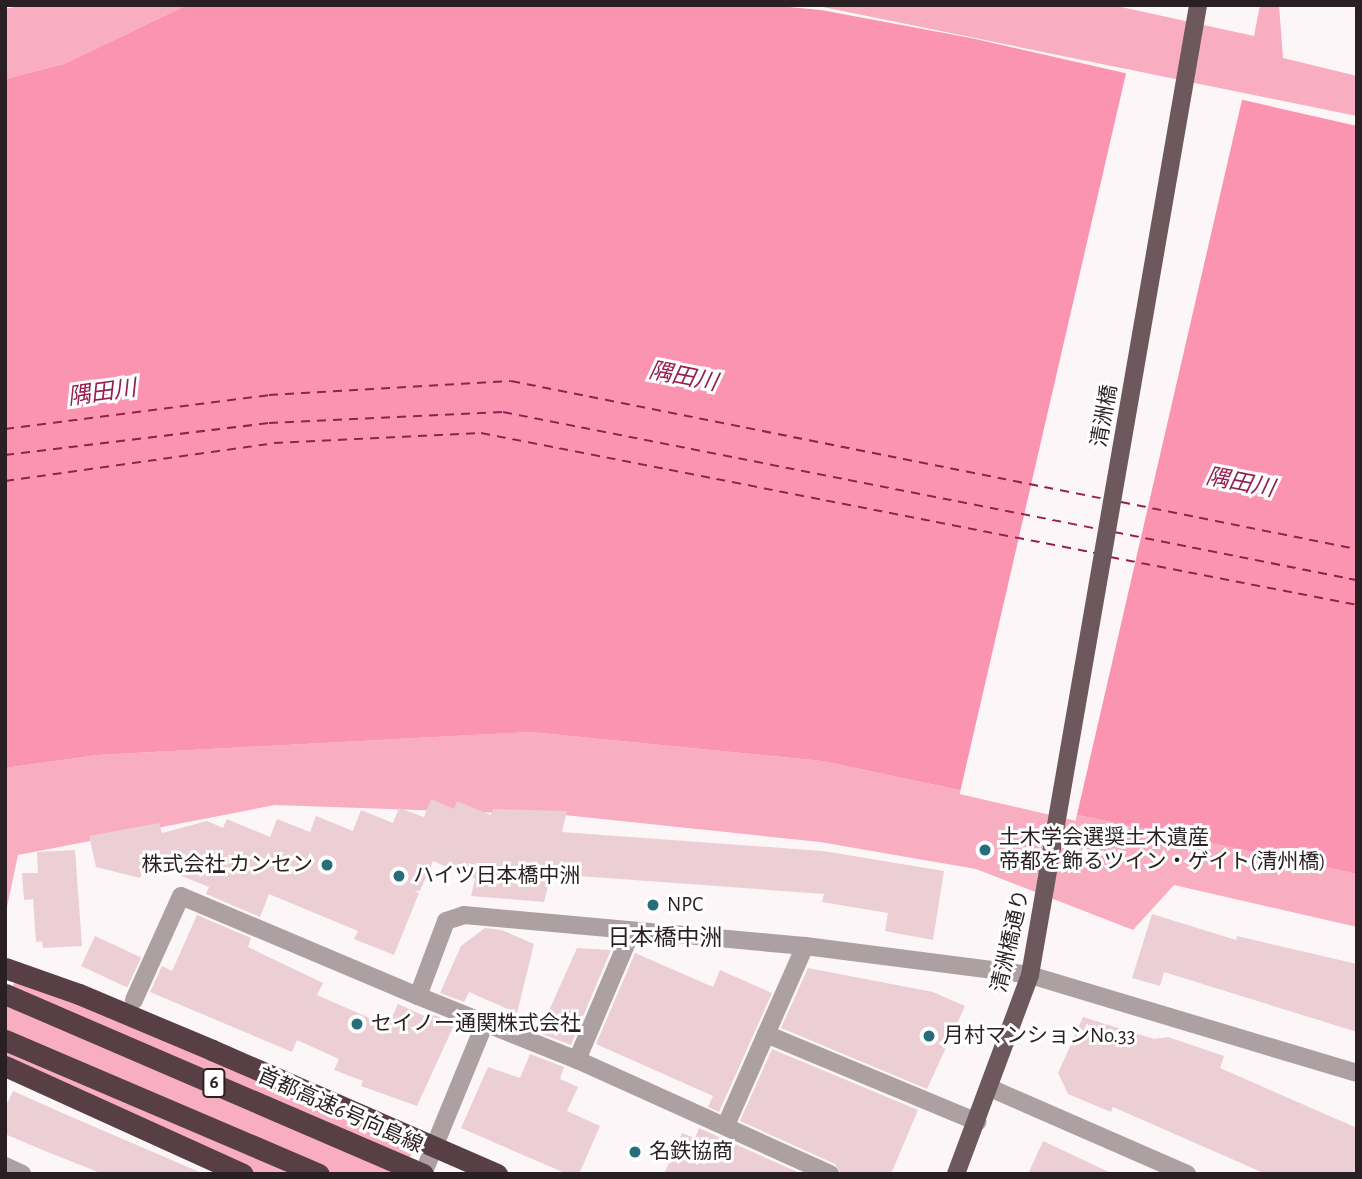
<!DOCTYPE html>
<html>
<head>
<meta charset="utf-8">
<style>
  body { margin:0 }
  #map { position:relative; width:1362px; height:1179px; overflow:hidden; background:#fdf6f8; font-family:"Alegreya Sans","Noto Sans JP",sans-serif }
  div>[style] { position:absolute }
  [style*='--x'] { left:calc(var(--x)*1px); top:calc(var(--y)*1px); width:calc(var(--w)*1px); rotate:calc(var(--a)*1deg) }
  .green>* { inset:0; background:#f8adc0 }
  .water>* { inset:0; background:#fb94b1 }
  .pier>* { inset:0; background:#fdf6f8; transform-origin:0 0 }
  .ferry>* { height:2px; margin-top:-1px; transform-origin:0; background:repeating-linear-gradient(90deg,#951f4e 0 9px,transparent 0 16px) }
  .building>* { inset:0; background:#eccfd5; transform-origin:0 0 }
  .minor>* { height:18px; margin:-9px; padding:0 9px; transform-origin:9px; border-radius:9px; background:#aca0a3 }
  .major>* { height:18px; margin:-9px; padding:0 9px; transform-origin:9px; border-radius:9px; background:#6d585d }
  .highway>* { height:21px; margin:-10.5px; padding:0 10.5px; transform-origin:10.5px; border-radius:10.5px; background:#573f45 }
  .highway-bridge>* { height:21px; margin:-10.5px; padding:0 10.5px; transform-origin:10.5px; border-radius:10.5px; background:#573f45 }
  .dots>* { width:19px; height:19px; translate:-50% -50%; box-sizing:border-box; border:4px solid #fff; border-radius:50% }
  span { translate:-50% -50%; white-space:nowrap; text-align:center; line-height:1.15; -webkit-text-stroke:6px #fff; paint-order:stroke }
  .shield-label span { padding:2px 5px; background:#fff; border:2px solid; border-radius:5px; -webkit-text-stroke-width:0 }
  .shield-label { font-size:19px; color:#2a1f22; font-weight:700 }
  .street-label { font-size:21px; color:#2a1f22 }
  .poi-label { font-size:21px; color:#2a1f22 }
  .left { translate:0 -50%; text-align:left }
  .right { translate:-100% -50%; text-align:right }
  .water-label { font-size:23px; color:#951f4e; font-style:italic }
  .neighbourhood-label { font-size:23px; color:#2a1f22 }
  .frame { position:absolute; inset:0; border:7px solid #2a1f22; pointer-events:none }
</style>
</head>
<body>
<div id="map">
  <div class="green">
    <i style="clip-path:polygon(23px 5px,187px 5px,64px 64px,5px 79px,5px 9px)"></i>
    <i style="clip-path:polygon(813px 5px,1112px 5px,1254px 36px,1260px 5px,1279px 5px,1283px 58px,1357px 76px,1357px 116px)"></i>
    <i style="clip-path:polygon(530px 732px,822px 761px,1357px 874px,1357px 927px,1174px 885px,1133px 930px,976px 869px,820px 842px,564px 815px,275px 805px,18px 855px,5px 916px,5px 768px,98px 755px)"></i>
    <i style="clip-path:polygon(20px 969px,418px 1138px,403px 1174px,239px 1174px,5px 1074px,5px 1005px)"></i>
  </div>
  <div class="water">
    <i style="clip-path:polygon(187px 5px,768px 5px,821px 10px,971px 38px,1357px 126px,1357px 874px,822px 761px,530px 732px,98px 755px,5px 768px,5px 79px,64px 64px)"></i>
  </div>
  <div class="pier">
    <i style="left:1127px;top:69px;width:119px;height:744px;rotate:13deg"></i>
  </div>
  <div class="ferry">
    <i style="--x:5;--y:429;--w:266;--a:-7.3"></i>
    <i style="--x:269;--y:395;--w:242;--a:-3.3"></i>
    <i style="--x:511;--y:381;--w:606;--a:11.24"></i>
    <i style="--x:5;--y:455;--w:266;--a:-6.9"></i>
    <i style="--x:269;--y:423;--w:234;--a:-2.7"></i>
    <i style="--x:503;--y:412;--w:606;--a:11.12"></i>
    <i style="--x:5;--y:481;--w:272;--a:-8"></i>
    <i style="--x:274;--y:443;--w:207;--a:-2.8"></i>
    <i style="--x:481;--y:433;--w:626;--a:11.06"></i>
    <i style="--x:1121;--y:502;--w:241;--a:11.3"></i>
    <i style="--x:1114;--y:532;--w:248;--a:11.2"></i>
    <i style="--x:1110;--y:557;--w:252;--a:11"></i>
  </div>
  <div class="building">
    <i style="clip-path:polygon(431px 799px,454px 809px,457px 801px,491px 815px,493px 809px,567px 811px,562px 832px,823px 851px,944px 871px,933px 940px,885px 931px,888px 913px,822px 902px,824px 894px,551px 874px,544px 902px,471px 896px,475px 879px,433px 861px,420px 891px,414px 891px,419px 893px,394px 955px,354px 939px,358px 931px,269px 894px,260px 917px,206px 894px,209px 887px,147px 862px,140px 878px,96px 867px,89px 836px,159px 823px,162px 833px,207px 821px,223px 828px,227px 819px,270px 837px,277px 819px,310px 832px,316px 816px,353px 831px,361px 810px,393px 823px,399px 808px,424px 817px)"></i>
    <i style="clip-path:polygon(75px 850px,82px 946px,43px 948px,42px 941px,36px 942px,33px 899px,24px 900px,22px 873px,38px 873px,37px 852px)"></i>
    <i style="clip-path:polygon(1152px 914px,1236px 940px,1237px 936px,1357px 964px,1357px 1032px,1164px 972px,1160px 986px,1132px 978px)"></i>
    <i style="clip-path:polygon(197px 915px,251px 938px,248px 947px,323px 983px,317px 995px,388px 1026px,398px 1004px,429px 1018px,431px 1014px,455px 1023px,417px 1106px,361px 1086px,363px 1081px,334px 1070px,339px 1059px,297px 1040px,292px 1052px,150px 992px,162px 966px,172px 971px)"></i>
    <i style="clip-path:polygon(485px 928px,502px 930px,534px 944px,517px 1013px,469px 992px,464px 1002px,440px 993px,461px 946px)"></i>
    <i style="left:95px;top:936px;width:51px;height:33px;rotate:25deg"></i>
    <i style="clip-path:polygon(577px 948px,611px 950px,571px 1045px,539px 1033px)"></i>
    <i style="clip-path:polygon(635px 953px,713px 987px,720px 970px,772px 993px,719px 1112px,708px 1107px,713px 1096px,596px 1044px)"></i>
    <i style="clip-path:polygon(808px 968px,933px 992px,965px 1006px,927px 1089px,781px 1028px)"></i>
    <i style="clip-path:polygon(1083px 1017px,1154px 1039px,1168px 1037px,1224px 1056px,1220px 1068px,1357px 1128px,1357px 1174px,1266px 1174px,1113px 1107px,1111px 1112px,1068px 1094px,1058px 1073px)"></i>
    <i style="clip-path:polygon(772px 1049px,918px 1110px,891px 1174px,841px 1174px,835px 1164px,740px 1121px)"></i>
    <i style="clip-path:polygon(530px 1054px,564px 1067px,560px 1079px,578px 1087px,567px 1111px,600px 1126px,579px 1174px,567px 1174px,461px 1128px,488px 1067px,520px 1078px)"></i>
    <i style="clip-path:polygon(13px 1091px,67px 1115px,204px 1174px,103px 1174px,45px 1151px,5px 1134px,5px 1108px)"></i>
    <i style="clip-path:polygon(699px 1128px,802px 1174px,664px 1174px,682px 1133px,695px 1138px)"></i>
    <i style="clip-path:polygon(1043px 1141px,1113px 1174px,1028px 1174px)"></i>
  </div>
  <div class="minor">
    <i style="--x:134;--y:1000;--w:114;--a:-65.7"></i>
    <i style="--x:181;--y:896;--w:257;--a:22.9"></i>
    <i style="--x:766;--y:1034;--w:229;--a:22.6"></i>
    <i style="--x:577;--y:1060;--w:138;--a:-67"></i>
    <i style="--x:990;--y:1088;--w:215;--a:23.6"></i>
    <i style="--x:726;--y:1125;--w:196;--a:-66.2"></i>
    <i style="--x:5;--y:1166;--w:19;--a:25"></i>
    <i style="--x:423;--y:1174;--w:163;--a:-67.7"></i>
    <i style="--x:830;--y:1174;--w:277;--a:-155.7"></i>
    <i style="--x:577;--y:1060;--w:171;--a:-158.1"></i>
    <i style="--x:418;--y:996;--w:80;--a:-69.5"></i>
    <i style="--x:446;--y:921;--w:19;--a:-18"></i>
    <i style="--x:464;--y:915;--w:342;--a:5.2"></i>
    <i style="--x:805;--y:946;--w:227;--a:7.3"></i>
    <i style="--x:1030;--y:975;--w:341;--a:16.7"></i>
  </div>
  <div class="major">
    <i style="--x:956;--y:1174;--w:212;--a:-69.6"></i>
    <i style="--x:1030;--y:975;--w:984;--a:-80.17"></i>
  </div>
  <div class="highway">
    <i style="--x:5;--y:968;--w:78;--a:19.4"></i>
    <i style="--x:79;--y:994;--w:144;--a:22.8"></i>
    <i style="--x:5;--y:994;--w:455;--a:23.3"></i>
    <i style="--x:5;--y:1040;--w:341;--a:23.1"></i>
    <i style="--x:5;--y:1066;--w:261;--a:24.4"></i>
  </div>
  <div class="highway-bridge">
    <i style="--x:212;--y:1050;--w:311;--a:23.5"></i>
  </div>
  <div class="dots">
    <i style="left:985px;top:850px;background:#276e7b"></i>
    <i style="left:327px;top:865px;background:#276e7b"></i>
    <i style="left:399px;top:876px;background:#276e7b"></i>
    <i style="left:653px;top:905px;background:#276e7b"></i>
    <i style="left:357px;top:1024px;background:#276e7b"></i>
    <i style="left:929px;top:1036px;background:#276e7b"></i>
    <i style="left:635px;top:1152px;background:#276e7b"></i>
  </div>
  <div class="shield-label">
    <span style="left:214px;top:1083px">6</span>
  </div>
  <div class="street-label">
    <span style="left:1105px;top:416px;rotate:-80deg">清洲橋</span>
    <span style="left:1011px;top:941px;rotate:-77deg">清洲橋通り</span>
    <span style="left:340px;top:1111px;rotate:24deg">首都高速6号向島線</span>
  </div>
  <div class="poi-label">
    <span class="left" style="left:999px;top:850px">土木学会選奨土木遺産<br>帝都を飾るツイン・ゲイト(清州橋)</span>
    <span class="right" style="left:313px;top:865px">株式会社 カンセン</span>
    <span class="left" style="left:413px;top:876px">ハイツ日本橋中洲</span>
    <span class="left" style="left:667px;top:905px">NPC</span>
    <span class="left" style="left:371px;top:1024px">セイノー通関株式会社</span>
    <span class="left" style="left:943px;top:1036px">月村マンションNo.33</span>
    <span class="left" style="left:649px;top:1152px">名鉄協商</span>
  </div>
  <div class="water-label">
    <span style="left:683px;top:378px;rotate:11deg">隅田川</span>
    <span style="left:102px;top:394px;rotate:-8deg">隅田川</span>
    <span style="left:1240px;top:484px;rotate:11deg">隅田川</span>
  </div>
  <div class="neighbourhood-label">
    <span style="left:665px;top:939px">日本橋中洲</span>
  </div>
  <div class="frame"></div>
</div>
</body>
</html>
